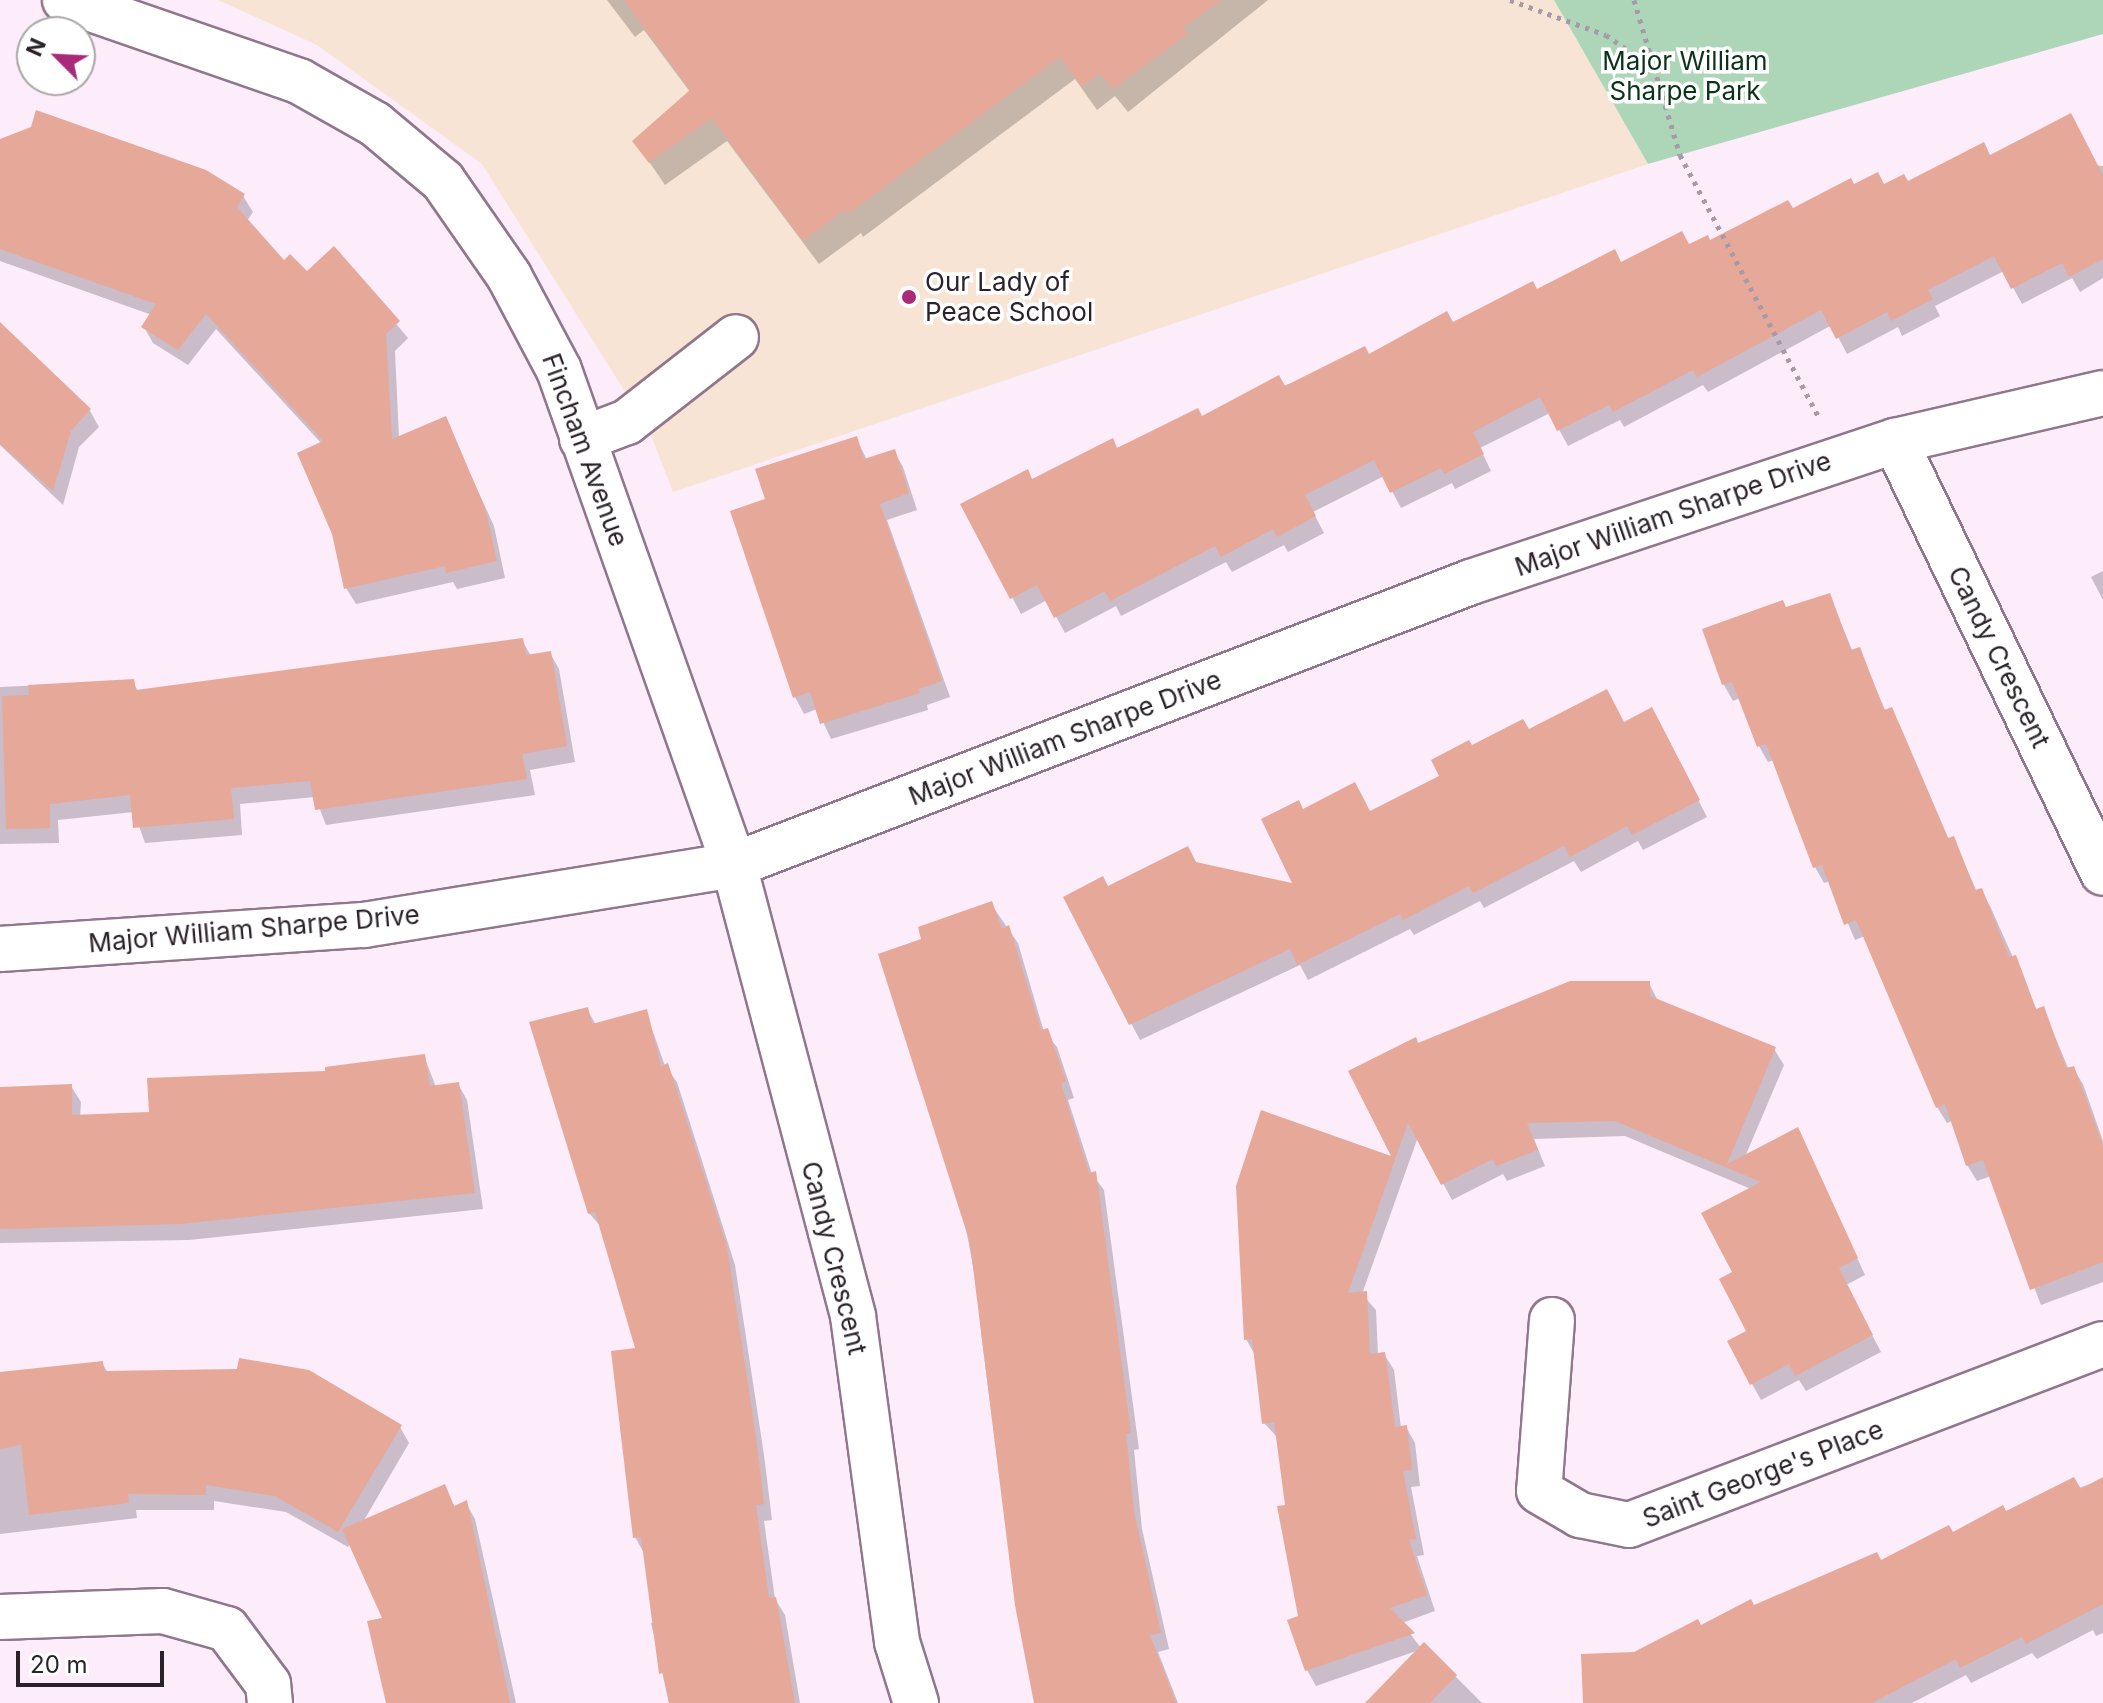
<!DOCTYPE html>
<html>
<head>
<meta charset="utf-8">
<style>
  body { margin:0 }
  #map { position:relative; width:2103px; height:1703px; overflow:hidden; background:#fdecfa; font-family:Inter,sans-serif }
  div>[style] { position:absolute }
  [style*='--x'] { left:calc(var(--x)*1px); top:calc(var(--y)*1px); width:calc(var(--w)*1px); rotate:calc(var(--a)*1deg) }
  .education>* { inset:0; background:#f8e4d4 }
  .green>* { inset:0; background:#acd6b7 }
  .shadow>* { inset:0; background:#0003 }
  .building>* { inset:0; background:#e6a899 }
  .path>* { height:5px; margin-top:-2.5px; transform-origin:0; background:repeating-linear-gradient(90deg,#a799a5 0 4px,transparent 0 10px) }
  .roads { filter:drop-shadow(2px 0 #90778d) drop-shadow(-2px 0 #90778d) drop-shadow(0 2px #90778d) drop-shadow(0 -2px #90778d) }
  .minor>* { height:44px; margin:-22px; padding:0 22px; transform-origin:22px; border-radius:22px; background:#fff }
  .dots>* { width:22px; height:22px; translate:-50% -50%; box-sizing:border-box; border:4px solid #fff; border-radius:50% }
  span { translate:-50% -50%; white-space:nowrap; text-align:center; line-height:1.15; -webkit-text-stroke:7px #fff; paint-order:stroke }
  .park-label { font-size:26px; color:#0a331a }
  .poi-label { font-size:26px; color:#2b212a }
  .left { translate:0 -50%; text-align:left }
  .street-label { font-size:26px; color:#2b212a }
  .north { position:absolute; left:16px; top:16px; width:80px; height:80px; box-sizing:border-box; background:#fff; border:2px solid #aaa6aa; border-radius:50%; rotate:294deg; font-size:22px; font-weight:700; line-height:32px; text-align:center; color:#2b212a }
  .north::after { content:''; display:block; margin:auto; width:28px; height:36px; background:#a92a79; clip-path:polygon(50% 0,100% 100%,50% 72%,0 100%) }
  .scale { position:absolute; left:16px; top:1651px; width:148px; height:36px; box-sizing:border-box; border:4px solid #2b212a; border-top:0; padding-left:10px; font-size:24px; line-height:28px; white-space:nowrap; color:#2b212a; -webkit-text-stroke:6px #fff; paint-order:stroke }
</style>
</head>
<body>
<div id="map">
  <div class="education">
    <i style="clip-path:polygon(218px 0,1554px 0,1648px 164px,673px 492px,649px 430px,482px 164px,317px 45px)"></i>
  </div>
  <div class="green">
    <i style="clip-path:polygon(1554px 0,2103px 0,2103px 34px,1648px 164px)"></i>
  </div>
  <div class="shadow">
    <i style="clip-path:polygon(607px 0,1268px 0,1128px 112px,1115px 96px,1097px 110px,1075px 79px,863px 237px,861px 233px,819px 264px,727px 141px,665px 185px,635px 141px,690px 92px,644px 30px,635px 37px)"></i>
    <i style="clip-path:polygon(0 141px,243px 196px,253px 212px,247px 221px,284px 262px,307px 274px,333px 249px,408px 338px,395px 351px,399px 438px,445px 419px,494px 526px,505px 578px,457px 589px,453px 582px,356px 604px,346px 588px,322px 444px,216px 329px,188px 365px,153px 343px,144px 327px,152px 315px,0 261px)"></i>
    <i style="clip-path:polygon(1990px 157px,2103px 166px,2103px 278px,2080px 292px,2072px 278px,2022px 304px,2004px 271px,1935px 306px,1940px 316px,1902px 336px,1898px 327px,1847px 354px,1832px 325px,1708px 392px,1703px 385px,1624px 427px,1620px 420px,1568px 446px,1550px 413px,1480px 448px,1491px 471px,1455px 489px,1452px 483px,1401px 508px,1384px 476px,1313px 512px,1324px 533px,1288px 552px,1284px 545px,1232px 572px,1226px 562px,1121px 616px,1116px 606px,1065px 633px,1047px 600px,1021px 614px,963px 505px,1537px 292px,1710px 243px,1854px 186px,1907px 183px)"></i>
    <i style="clip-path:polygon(10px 334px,90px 411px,99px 427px,79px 447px,63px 505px,0 445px,0 344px)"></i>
    <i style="clip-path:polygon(856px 438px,867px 460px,894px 451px,903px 467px,917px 510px,887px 520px,950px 697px,927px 705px,928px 710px,831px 739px,817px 709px,804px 714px,795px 697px,733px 512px,768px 501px)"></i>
    <i style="clip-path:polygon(2103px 571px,2103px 600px,2091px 577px)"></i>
    <i style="clip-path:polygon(1829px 595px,1853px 652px,1859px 649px,1886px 712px,1891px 710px,1900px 726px,1949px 840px,1954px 839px,1977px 892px,1981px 890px,1990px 906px,2037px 1011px,2043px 1008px,2069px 1070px,2073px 1068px,2083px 1084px,2103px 1141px,2103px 1282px,2041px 1305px,1991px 1176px,1977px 1181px,1967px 1165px,1952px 1121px,1947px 1123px,1937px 1107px,1865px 936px,1855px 940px,1830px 881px,1824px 883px,1815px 867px,1774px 760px,1768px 762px,1759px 746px,1740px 698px,1733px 701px,1724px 685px,1704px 631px)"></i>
    <i style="clip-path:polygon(522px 640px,531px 656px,550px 653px,559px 669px,575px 762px,530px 770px,535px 795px,326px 825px,315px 797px,240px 804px,242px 835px,145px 843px,134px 812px,58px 820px,59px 843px,0 844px,0 687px,132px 681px,138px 691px)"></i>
    <i style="clip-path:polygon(1624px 724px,1660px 726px,1707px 817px,1643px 850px,1638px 841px,1581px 872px,1574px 861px,1484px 908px,1480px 901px,1414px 935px,1410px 929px,1308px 980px,1300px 965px,1140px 1040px,1065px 898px,1197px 864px,1296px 885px,1303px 812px,1370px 813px,1441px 777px,1471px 748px,1528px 732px)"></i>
    <i style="clip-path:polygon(991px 904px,1018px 943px,1044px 1032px,1057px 1047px,1074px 1098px,1068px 1100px,1092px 1174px,1104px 1190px,1139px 1449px,1134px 1450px,1142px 1529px,1169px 1649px,1158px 1652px,1178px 1703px,1037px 1703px,1016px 1605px,981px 1332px,985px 1331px,962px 1207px)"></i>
    <i style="clip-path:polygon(1649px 983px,1658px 1001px,1774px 1049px,1784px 1065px,1745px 1157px,1806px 1146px,1865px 1275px,1846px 1285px,1881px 1352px,1806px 1391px,1799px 1380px,1761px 1400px,1752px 1384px,1749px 1332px,1735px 1273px,1751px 1189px,1625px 1136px,1534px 1139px,1545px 1166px,1507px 1181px,1503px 1174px,1452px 1200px,1418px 1137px,1362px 1294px,1376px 1310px,1378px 1355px,1384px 1354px,1394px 1370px,1401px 1428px,1406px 1427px,1415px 1443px,1420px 1486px,1411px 1487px,1424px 1555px,1417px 1556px,1435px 1611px,1402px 1623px,1421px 1648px,1424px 1645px,1482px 1703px,1368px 1703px,1419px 1650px,1316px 1686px,1307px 1670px,1278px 1438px,1264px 1423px,1255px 1355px,1246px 1339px,1263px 1112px,1396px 1159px,1351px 1072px,1418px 1045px)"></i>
    <i style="clip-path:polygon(587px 1009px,596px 1025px,646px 1012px,665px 1066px,677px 1082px,735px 1265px,764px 1455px,772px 1520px,764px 1521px,775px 1599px,785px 1615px,800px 1703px,669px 1703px,651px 1623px,656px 1622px,644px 1553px,635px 1537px,638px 1349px,602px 1228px,589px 1213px)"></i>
    <i style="clip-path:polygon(424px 1056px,436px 1087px,458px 1084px,467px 1100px,483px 1209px,189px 1240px,0 1243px,0 1088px,71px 1086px,81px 1102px,80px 1117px,151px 1114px)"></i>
    <i style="clip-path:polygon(102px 1363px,108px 1373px,400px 1427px,409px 1443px,363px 1522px,444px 1487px,455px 1507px,466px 1503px,475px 1519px,516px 1703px,388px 1703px,385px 1619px,351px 1542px,348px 1547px,286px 1512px,214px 1501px,214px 1510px,136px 1510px,137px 1518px,0 1534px,0 1374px)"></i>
    <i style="clip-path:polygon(2103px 1479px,2103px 1633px,2096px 1636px,2093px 1630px,2037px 1659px,2032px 1653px,1971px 1683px,1966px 1675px,1912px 1703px,1585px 1703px,1635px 1654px)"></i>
  </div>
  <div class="building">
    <i style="clip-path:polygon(624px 0,1221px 0,1183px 28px,1188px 34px,1113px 89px,1100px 73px,1082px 87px,1060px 57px,848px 214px,845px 210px,803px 241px,712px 118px,649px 163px,632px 141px,690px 90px)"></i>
    <i style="clip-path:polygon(36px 110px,206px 170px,245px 194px,237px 207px,284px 260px,290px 254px,307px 271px,334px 246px,400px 321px,386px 334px,392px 439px,446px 416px,485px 508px,497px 561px,446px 573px,445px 566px,344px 589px,332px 534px,297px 453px,323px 441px,206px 314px,178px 350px,141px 327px,156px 304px,0 249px,0 139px,31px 127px)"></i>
    <i style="clip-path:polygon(2071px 113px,2103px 175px,2103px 259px,2069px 277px,2062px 263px,2011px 289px,1994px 256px,1928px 290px,1933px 299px,1891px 321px,1887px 312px,1836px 339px,1821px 310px,1697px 377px,1693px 370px,1613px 412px,1609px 405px,1557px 431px,1540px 397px,1473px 432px,1484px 454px,1444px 474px,1441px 468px,1390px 493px,1374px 460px,1305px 495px,1316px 516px,1277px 537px,1273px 529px,1221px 557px,1215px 546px,1110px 601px,1105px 591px,1054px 618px,1037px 585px,1010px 599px,960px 504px,1028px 469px,1032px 479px,1113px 438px,1117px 448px,1198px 408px,1202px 416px,1279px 375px,1285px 386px,1365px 346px,1369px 354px,1447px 311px,1453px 322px,1533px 281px,1537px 289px,1615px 249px,1621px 262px,1682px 231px,1689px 244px,1708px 235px,1710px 240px,1788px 200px,1793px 208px,1851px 178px,1854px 184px,1878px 172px,1884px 184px,1904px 174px,1908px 181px,1984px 142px,1990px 155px)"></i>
    <i style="clip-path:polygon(0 322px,91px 409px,71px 431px,53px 491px,0 444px)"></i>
    <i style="clip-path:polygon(857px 436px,864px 459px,895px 449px,909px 493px,880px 504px,942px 681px,919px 689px,920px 693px,820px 724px,810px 692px,793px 698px,730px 511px,765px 499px,755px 469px)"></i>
    <i style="clip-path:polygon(1830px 593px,1851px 650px,1860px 647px,1884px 710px,1892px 707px,1948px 838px,1954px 836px,1975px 890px,1982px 888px,2009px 957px,2016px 955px,2036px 1009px,2044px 1006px,2066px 1068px,2074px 1066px,2103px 1146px,2103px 1262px,2030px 1290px,1983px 1160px,1966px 1166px,1945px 1104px,1936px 1108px,1856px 920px,1844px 925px,1822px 865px,1813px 868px,1766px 744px,1757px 747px,1732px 682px,1722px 685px,1702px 629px,1783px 600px,1786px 607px)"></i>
    <i style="clip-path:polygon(523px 638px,526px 655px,551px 651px,567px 746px,522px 754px,527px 779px,315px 810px,310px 781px,231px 788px,234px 819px,133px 828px,130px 795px,50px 804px,50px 828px,6px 829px,2px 696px,29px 695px,28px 685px,134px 679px,136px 690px)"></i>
    <i style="clip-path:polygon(1607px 689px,1624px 722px,1652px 707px,1700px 800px,1632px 835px,1627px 826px,1570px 857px,1564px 846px,1473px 893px,1469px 886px,1403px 920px,1400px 914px,1297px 965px,1290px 949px,1129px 1025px,1063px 897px,1103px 876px,1108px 886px,1188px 846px,1196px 862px,1292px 883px,1261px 819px,1299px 800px,1303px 809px,1355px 782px,1370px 811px,1439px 776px,1431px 760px,1469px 740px,1472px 745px,1523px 719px,1529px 729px)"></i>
    <i style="clip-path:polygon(992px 901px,1002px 929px,1009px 925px,1041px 1030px,1048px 1028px,1066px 1081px,1061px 1083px,1089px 1173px,1096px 1171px,1131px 1433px,1126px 1434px,1134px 1511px,1161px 1633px,1150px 1635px,1176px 1703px,1034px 1703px,1015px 1605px,970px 1243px,878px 954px,921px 939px,918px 927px)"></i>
    <i style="clip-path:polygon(1570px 981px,1650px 981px,1650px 996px,1776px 1047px,1727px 1164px,1798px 1127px,1858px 1258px,1839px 1268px,1873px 1335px,1795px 1376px,1789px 1364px,1750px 1385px,1727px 1341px,1746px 1331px,1719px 1279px,1732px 1272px,1701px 1213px,1761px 1182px,1615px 1121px,1527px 1123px,1538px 1150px,1496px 1166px,1493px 1159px,1441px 1185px,1408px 1123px,1348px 1293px,1367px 1291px,1370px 1354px,1385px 1352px,1395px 1427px,1407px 1425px,1412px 1470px,1403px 1471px,1416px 1539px,1409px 1540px,1427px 1595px,1390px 1608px,1415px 1633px,1305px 1671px,1287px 1620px,1298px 1616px,1277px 1506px,1285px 1505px,1274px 1422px,1262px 1424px,1252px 1339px,1244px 1340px,1236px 1186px,1261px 1110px,1391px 1156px,1348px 1071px,1416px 1037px,1418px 1043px)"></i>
    <i style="clip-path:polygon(588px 1007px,592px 1024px,647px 1009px,661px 1066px,668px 1063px,727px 1247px,756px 1437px,764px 1504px,756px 1505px,769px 1598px,776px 1597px,795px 1703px,669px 1703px,663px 1673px,659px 1674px,641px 1537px,633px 1538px,611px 1351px,635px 1348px,595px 1212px,588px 1214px,529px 1022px)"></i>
    <i style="clip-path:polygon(425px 1054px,430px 1086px,459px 1082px,475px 1193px,179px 1224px,0 1229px,0 1087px,72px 1084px,72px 1115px,149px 1112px,147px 1078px,325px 1071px,325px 1067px)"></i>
    <i style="clip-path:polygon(239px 1358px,309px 1370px,402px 1425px,338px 1532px,275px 1496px,206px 1485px,206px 1495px,128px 1494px,129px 1503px,29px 1515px,21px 1445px,0 1449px,0 1372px,103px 1361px,104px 1371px,237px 1369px)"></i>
    <i style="clip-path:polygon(2074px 1477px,2081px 1489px,2103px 1477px,2103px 1604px,2026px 1644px,2022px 1637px,1960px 1668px,1956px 1659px,1872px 1703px,1583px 1703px,1581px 1654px,1634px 1652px,1698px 1619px,1701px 1625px,1751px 1599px,1754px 1605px,1877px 1552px,1881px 1560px,1949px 1525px,1953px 1532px,2003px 1505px,2006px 1511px)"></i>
    <i style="clip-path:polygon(445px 1484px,454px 1506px,467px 1500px,510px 1703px,386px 1703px,367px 1621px,382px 1618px,342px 1529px)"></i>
    <i style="clip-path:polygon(1424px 1642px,1457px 1675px,1430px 1703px,1365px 1703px)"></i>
  </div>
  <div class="path">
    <i style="--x:1510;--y:0;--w:102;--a:20"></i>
    <i style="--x:1606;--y:35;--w:58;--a:34.5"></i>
    <i style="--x:1634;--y:0;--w:162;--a:73.5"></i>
    <i style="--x:1680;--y:155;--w:297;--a:62.1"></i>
  </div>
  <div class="roads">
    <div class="minor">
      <i style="--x:65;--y:0;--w:248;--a:19.1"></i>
      <i style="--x:299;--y:81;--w:87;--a:29.5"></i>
      <i style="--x:375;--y:124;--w:89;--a:40"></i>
      <i style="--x:443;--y:181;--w:116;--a:55.2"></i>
      <i style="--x:509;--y:276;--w:106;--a:62"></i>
      <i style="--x:559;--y:370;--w:525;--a:70.53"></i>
      <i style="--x:734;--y:865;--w:466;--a:75.2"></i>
      <i style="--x:853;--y:1316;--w:329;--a:82.3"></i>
      <i style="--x:897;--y:1642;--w:64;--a:72.7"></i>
      <i style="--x:582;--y:439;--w:48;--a:-20.7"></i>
      <i style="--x:627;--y:422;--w:138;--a:-37.9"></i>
      <i style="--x:1895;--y:441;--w:479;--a:64.3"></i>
      <i style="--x:0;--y:949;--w:365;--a:-3.8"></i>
      <i style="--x:364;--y:925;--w:375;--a:-9.2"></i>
      <i style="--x:734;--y:865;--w:789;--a:-21.01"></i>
      <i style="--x:1471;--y:582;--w:447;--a:-18.4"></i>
      <i style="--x:1895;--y:441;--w:213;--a:-13"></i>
      <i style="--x:1552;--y:1320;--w:171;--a:94.3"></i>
      <i style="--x:1539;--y:1491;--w:48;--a:30.3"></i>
      <i style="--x:1580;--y:1515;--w:50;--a:11.5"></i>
      <i style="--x:1629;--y:1525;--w:507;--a:-20.9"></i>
      <i style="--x:0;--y:1617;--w:163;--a:-2.1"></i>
      <i style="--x:163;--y:1611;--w:66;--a:15.7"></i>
      <i style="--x:227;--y:1629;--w:69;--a:53.3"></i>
      <i style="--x:268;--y:1684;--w:19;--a:84"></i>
    </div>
  </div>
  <div class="dots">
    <i style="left:909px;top:297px;background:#a92a79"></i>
  </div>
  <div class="park-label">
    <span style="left:1685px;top:76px">Major William<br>Sharpe Park</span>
  </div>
  <div class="poi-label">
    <span class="left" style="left:925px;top:297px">Our Lady of<br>Peace School</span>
  </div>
  <div class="street-label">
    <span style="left:585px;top:450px;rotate:70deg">Fincham Avenue</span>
    <span style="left:1673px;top:514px;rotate:-19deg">Major William Sharpe Drive</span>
    <span style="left:1999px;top:657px;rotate:64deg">Candy Crescent</span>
    <span style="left:1065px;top:738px;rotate:-21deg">Major William Sharpe Drive</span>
    <span style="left:254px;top:929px;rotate:-5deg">Major William Sharpe Drive</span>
    <span style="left:834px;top:1258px;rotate:76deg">Candy Crescent</span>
    <span style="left:1763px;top:1474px;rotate:-21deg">Saint George's Place</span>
  </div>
  <div class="north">N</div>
  <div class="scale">20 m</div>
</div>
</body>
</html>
